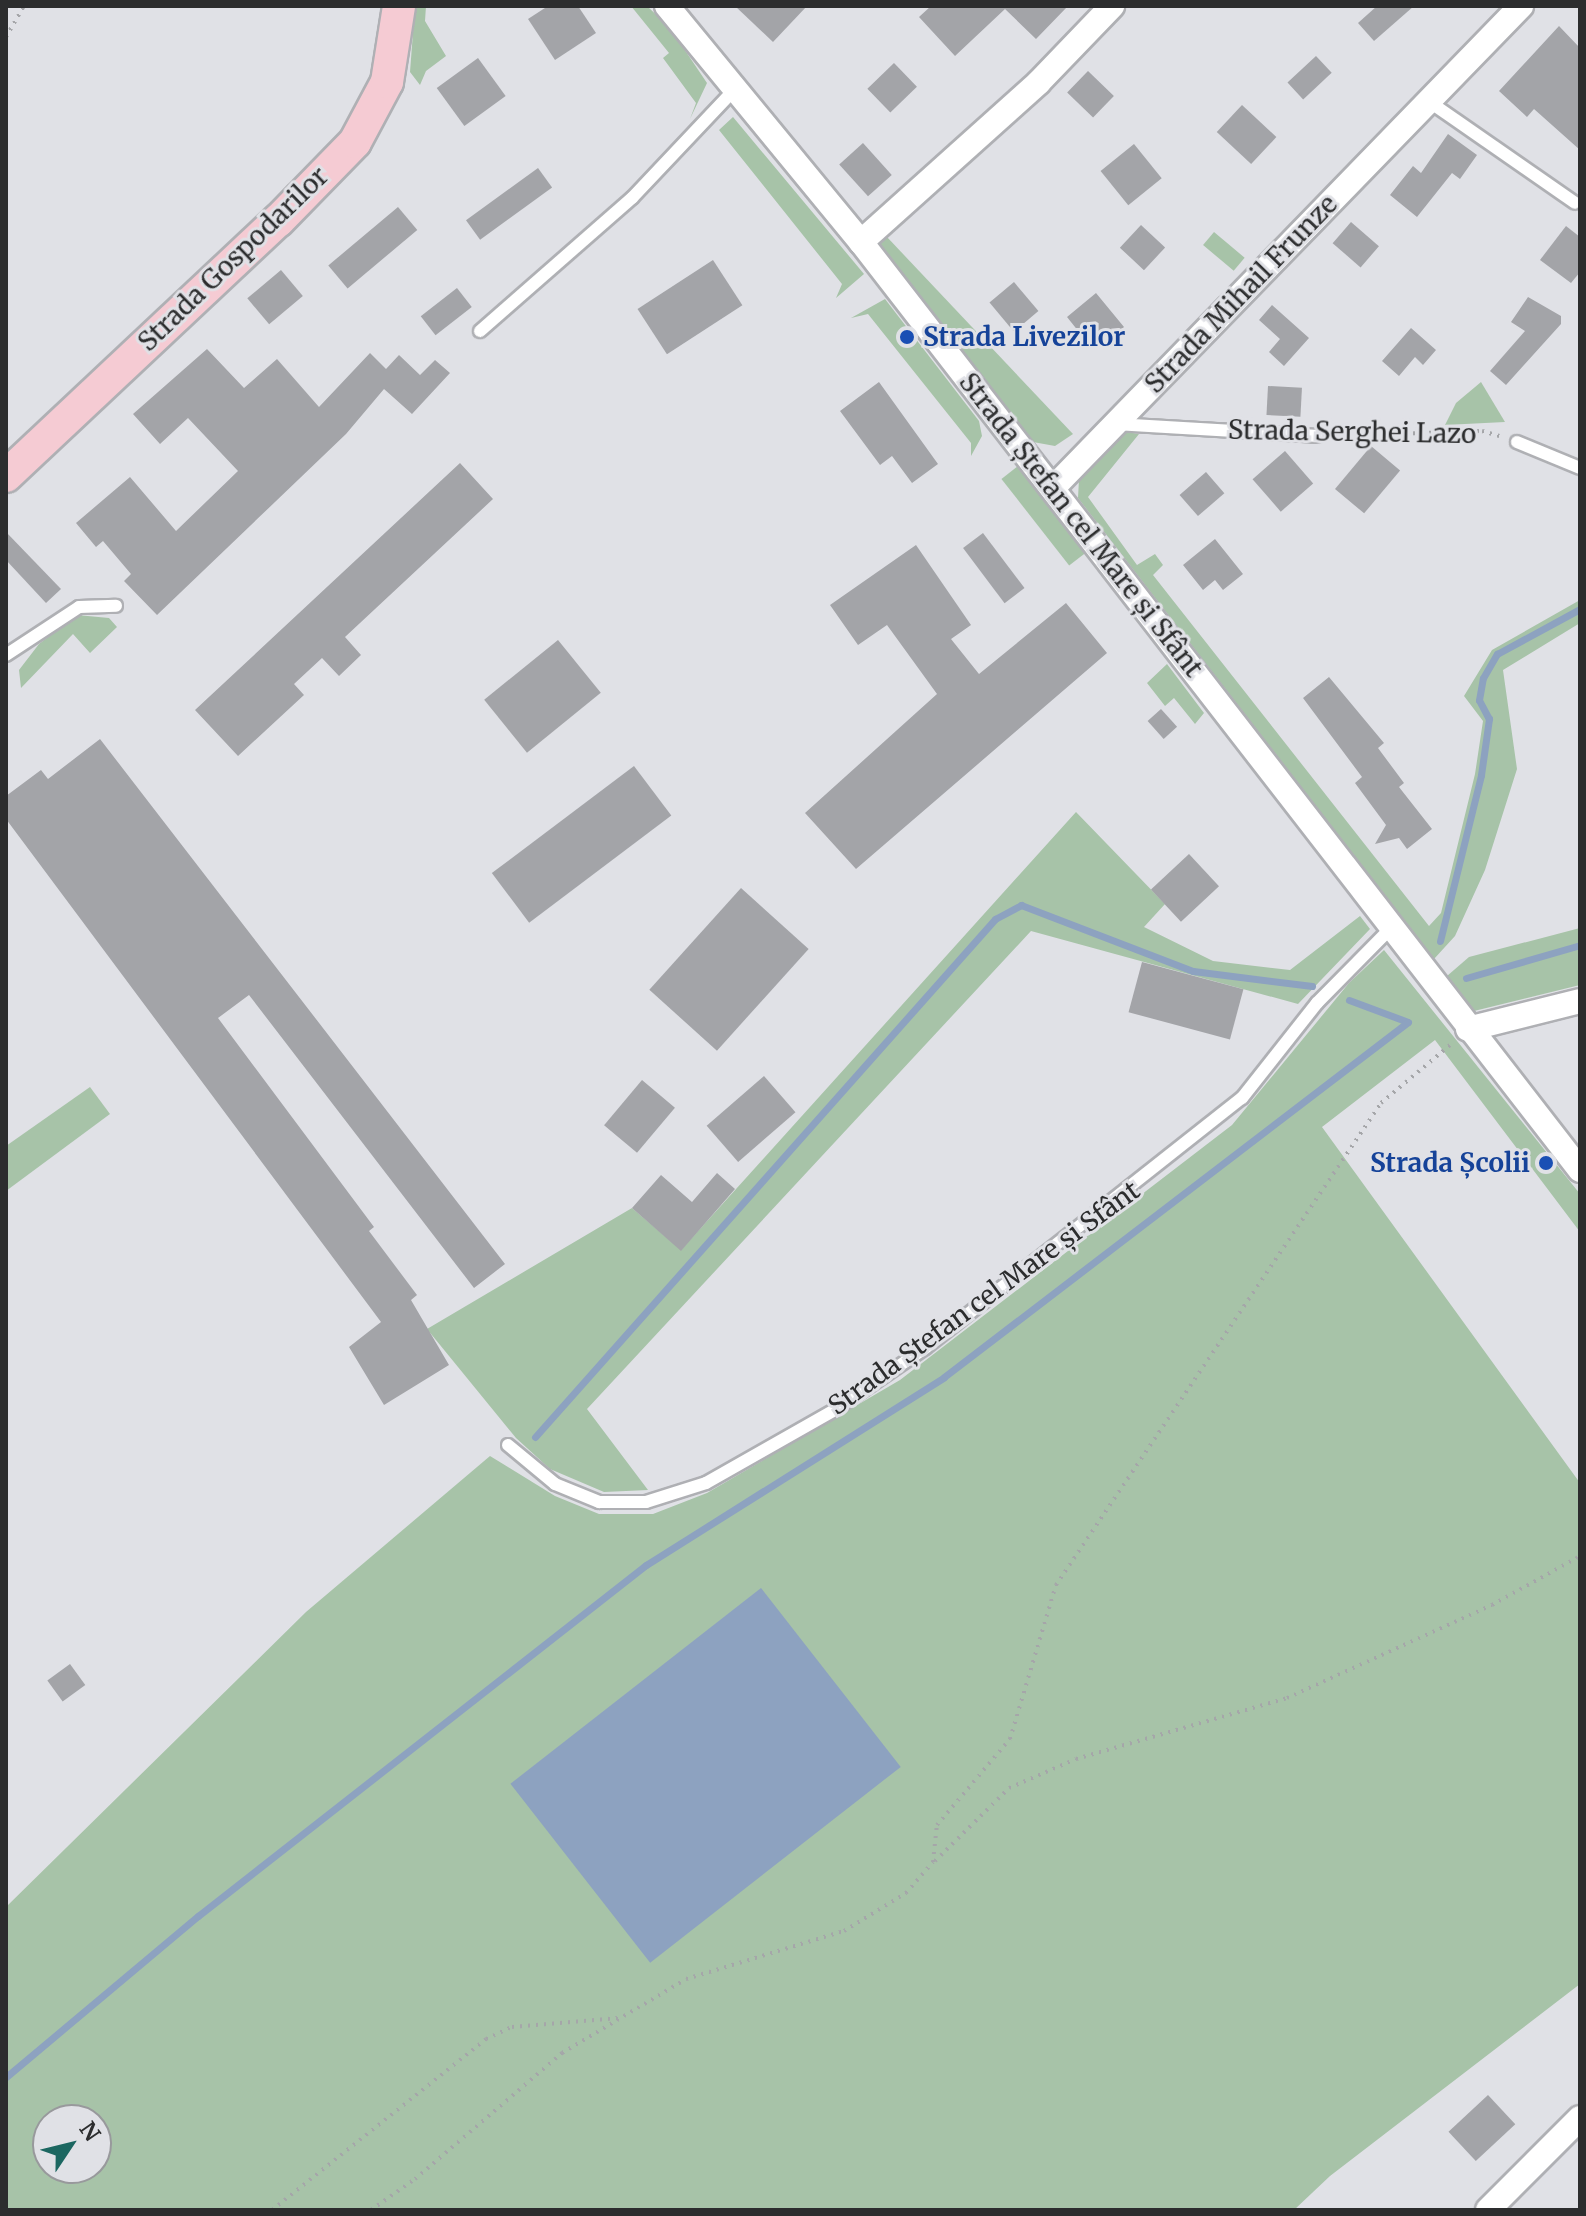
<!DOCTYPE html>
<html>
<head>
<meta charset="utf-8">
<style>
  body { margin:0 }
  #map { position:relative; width:1586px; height:2216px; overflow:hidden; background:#e0e1e6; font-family:Merriweather,serif }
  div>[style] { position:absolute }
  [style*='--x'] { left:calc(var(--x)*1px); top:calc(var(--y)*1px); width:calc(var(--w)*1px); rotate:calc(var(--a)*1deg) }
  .green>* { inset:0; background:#a7c3a8; transform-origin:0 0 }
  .water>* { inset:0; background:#8da2c0; transform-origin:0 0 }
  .stream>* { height:7px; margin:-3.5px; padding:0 3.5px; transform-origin:3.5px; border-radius:3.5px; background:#8da2c0 }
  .building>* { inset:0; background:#a3a4a8; transform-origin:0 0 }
  .path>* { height:4px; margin-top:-2px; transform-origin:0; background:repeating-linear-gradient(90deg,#a5a6a9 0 2px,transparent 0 8px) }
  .roads { filter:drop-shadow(2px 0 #afb0b4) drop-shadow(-2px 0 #afb0b4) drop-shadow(0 2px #afb0b4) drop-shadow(0 -2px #afb0b4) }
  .lane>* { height:12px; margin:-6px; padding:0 6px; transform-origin:6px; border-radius:6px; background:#fff }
  .street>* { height:24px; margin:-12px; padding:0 12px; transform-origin:12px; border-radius:12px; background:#fff }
  .secondary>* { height:32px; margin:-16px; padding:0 16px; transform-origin:16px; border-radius:16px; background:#f5cbd3 }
  .dots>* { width:22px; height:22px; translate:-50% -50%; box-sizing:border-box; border:4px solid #e0e1e6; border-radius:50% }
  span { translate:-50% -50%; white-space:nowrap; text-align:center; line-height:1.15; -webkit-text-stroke:6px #e0e1e6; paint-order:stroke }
  .street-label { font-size:26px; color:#2c2d2e }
  .transit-label { font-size:26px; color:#164399; font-weight:700 }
  .left { translate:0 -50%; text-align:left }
  .right { translate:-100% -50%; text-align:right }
  .frame { position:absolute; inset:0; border:8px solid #2c2d2e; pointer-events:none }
  .north { position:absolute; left:32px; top:2104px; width:80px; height:80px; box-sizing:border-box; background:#e0e1e6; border:2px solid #98999c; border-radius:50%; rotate:55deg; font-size:22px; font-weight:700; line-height:32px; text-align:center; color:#2c2d2e }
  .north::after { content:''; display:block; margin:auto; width:28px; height:36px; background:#1c6761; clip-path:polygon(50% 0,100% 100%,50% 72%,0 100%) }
</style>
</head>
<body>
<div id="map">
  <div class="green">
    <i style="clip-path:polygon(415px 6px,426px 6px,425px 21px,446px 56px,426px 71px,420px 85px,410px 72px)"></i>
    <i style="clip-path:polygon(631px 6px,647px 6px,670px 28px,707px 83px,690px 119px,696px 103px,663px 58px,669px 53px)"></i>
    <i style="clip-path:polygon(733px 117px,864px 274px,836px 298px,842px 284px,719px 130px)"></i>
    <i style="left:1214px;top:232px;width:40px;height:17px;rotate:40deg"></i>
    <i style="clip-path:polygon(887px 237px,1073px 434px,1055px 446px,1033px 442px,874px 248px)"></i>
    <i style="clip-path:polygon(885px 299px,979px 421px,982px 436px,971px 456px,971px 443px,868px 314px,851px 318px)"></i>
    <i style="clip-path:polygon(1481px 382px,1505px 422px,1445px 425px,1456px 403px)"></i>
    <i style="clip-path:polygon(1127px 432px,1139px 434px,1088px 497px,1137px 565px,1155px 554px,1163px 565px,1153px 575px,1429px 926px,1441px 913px,1475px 774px,1483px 721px,1464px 696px,1492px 650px,1580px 600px,1580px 623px,1503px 670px,1517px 769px,1485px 870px,1455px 936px,1434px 959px,1078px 498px,1079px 479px)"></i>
    <i style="left:1018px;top:466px;width:110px;height:21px;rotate:52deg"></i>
    <i style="clip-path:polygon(77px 615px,109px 618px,117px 627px,90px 653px,73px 634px,21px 688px,19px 670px,39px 644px)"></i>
    <i style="clip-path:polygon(1167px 664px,1204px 713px,1195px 724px,1174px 698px,1165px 706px,1147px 683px)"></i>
    <i style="clip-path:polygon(1076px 812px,1165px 904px,1144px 927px,1213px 961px,1290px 970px,1360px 916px,1370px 929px,1298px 1004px,1031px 931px,587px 1409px,648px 1490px,604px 1492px,550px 1469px,516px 1438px,427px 1329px,632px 1208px,681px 1250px)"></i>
    <i style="clip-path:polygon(1580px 928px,1580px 985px,1474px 1011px,1447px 976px,1469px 957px)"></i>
    <i style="clip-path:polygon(evenodd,1384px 950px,1580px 1194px,1580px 1232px,1435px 1040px,1322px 1127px,1580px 1483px,1580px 1984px,1330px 2176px,1294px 2210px,6px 2210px,6px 1907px,306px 1612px,490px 1456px,555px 1496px,599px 1514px,653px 1514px,707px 1493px,900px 1380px,1232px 1125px,1349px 983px,1384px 950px,48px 2120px,96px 2120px,96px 2168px,48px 2168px,48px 2120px)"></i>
    <i style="clip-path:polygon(90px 1087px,110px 1114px,6px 1191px,6px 1146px)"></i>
  </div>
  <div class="water">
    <i style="left:761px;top:1588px;width:227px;height:318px;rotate:52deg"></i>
  </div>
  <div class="stream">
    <i style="--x:1440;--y:941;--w:171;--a:-76.1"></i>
    <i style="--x:1481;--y:775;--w:57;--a:-81.9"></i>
    <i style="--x:1489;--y:719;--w:21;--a:-118"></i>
    <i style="--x:1479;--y:700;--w:22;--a:-80"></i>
    <i style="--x:1483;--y:678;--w:28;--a:-60"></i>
    <i style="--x:1497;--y:654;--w:94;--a:-28.5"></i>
    <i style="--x:1466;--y:978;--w:119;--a:-16.1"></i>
    <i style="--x:1349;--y:1000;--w:63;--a:20.4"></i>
    <i style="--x:535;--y:1437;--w:693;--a:-48.39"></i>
    <i style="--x:995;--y:919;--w:30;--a:-28"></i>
    <i style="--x:1021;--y:905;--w:184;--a:21"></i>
    <i style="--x:1193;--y:971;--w:120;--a:7.2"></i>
    <i style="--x:6;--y:2077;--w:251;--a:-40"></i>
    <i style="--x:198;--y:1916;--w:569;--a:-38.08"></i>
    <i style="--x:646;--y:1565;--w:352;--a:-32.2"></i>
    <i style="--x:944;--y:1377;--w:584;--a:-37.42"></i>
  </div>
  <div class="building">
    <i style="clip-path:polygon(548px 6px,578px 6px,596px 33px,555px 60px,528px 19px)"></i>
    <i style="clip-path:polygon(735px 6px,807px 6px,773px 42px)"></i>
    <i style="clip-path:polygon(931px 6px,1068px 6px,1036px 39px,1005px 9px,955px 56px,919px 17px)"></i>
    <i style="clip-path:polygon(1377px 6px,1414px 6px,1374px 41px,1358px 23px)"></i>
    <i style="clip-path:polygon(1559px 26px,1580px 48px,1580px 150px,1534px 109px,1527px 117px,1499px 91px)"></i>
    <i style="left:1316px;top:56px;width:23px;height:39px;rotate:47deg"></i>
    <i style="left:478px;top:58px;width:47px;height:51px;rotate:54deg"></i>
    <i style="left:894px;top:63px;width:33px;height:37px;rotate:46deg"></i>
    <i style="left:1088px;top:71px;width:36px;height:30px;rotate:44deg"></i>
    <i style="left:1242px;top:105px;width:47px;height:37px;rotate:43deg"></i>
    <i style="clip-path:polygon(1448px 134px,1477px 155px,1460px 179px,1452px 173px,1417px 217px,1390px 195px,1413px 166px,1421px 173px)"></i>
    <i style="left:863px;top:143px;width:43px;height:32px;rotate:48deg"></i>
    <i style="left:1134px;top:144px;width:44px;height:43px;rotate:51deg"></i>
    <i style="left:538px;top:168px;width:24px;height:89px;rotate:54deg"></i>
    <i style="left:398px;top:207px;width:30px;height:91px;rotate:50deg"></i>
    <i style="left:1351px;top:222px;width:37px;height:28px;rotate:41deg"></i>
    <i style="left:1141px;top:225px;width:33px;height:31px;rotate:43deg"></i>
    <i style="clip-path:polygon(1566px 226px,1580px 237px,1580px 272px,1571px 283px,1540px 260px)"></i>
    <i style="left:713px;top:260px;width:54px;height:90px;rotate:57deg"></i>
    <i style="left:281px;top:270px;width:34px;height:44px;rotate:50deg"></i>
    <i style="left:1014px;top:282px;width:38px;height:32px;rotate:50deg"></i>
    <i style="left:457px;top:288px;width:24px;height:46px;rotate:52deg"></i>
    <i style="clip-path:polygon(1096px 293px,1124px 327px,1103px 345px,1095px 336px,1087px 342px,1067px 317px)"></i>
    <i style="clip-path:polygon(1528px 297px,1561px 316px,1561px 324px,1506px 385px,1490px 371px,1525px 331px,1511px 322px)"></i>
    <i style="clip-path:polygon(1272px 305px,1309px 338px,1284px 366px,1269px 352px,1280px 339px,1259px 320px)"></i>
    <i style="clip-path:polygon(1411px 328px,1436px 350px,1423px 365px,1415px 357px,1399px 376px,1382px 361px)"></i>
    <i style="clip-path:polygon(207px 349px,244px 388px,277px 359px,319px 407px,370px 353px,386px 369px,399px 355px,420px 375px,435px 360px,450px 373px,412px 414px,384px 389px,346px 434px,157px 615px,124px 581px,131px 574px,103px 541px,96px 547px,76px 523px,130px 477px,176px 531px,238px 471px,188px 418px,160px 444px,133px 414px)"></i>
    <i style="clip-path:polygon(879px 382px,938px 464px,912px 483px,892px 456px,880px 465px,840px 411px)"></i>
    <i style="left:1268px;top:386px;width:34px;height:29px;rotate:3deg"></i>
    <i style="left:1371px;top:446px;width:38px;height:56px;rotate:40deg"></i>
    <i style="left:1285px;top:451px;width:43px;height:43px;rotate:49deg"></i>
    <i style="clip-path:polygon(460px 463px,493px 499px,345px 637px,361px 655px,339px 676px,322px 658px,294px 684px,304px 695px,238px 756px,195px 710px)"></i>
    <i style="left:1206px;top:472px;width:28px;height:35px;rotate:49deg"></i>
    <i style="clip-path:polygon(6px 532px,61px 589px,46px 603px,6px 560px)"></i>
    <i style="left:983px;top:533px;width:69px;height:25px;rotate:53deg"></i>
    <i style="clip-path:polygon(1215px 539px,1243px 574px,1223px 590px,1215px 580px,1203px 590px,1183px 565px)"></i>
    <i style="clip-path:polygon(916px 545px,971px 625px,951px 639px,979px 674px,1066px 603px,1107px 653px,856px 869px,805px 813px,937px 694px,887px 625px,858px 645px,830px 605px)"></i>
    <i style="left:558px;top:640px;width:68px;height:95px;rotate:51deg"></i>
    <i style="clip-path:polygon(1329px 677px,1384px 743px,1378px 748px,1404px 783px,1399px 787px,1432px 829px,1407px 849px,1399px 838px,1375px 844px,1386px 825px,1355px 783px,1362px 777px,1303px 698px)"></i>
    <i style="left:1161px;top:709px;width:24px;height:18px;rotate:48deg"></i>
    <i style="clip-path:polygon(100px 739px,505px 1264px,474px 1288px,249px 995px,218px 1018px,374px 1227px,369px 1231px,417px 1295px,411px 1300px,449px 1365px,384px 1405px,349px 1347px,381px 1322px,6px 819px,6px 796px,41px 770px,48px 779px)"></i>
    <i style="left:634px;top:766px;width:62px;height:178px;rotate:53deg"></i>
    <i style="left:1189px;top:854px;width:44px;height:52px;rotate:47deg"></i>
    <i style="left:741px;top:888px;width:91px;height:137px;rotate:42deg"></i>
    <i style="left:1142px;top:962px;width:105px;height:52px;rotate:15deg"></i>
    <i style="left:764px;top:1076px;width:48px;height:76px;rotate:49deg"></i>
    <i style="left:642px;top:1080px;width:43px;height:59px;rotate:40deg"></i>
    <i style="clip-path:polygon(717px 1173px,735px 1189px,681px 1251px,632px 1208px,661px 1175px,692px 1202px)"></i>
    <i style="left:70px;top:1664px;width:26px;height:28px;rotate:54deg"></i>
    <i style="left:1488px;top:2095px;width:40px;height:54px;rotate:47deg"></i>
  </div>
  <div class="path">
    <i style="--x:6;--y:37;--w:36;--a:-60"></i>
    <i style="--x:1333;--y:436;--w:149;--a:-1.9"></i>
    <i style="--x:1482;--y:431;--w:18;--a:16"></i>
    <i style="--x:935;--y:1861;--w:104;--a:-44.6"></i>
    <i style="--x:1009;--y:1788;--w:73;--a:-23.4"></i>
    <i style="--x:1076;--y:1759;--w:220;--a:-16.1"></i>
    <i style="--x:1287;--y:1698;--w:225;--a:-24.4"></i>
    <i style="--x:1492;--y:1605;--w:101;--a:-29.1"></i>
    <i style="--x:272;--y:2210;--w:274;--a:-38.6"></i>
    <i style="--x:486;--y:2039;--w:29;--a:-25"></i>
    <i style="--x:512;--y:2027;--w:107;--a:-4.8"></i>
    <i style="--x:371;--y:2210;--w:54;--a:-35.2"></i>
    <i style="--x:415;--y:2179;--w:194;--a:-40.6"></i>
    <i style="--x:562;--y:2053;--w:144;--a:-30.8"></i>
    <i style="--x:686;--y:1979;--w:165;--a:-16.9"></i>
    <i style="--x:844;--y:1931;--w:73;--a:-31.5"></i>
    <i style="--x:906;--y:1893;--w:41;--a:-48.9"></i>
    <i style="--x:933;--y:1862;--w:37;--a:-84"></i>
    <i style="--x:937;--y:1825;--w:113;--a:-49.7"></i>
    <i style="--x:1010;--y:1739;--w:161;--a:-73.4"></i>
    <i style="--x:1056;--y:1585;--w:581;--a:-56.01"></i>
    <i style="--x:1381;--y:1103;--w:90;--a:-40"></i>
  </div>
  <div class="roads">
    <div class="lane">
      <i style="--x:1427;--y:100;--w:180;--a:34.8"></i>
      <i style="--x:480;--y:331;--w:202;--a:-41.2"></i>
      <i style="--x:632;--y:198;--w:149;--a:-46.6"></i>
      <i style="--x:1117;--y:424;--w:200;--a:3.4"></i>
      <i style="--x:1517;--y:442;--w:68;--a:22.4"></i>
      <i style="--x:6;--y:655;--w:87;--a:-33.3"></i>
      <i style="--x:79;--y:607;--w:37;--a:-2"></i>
      <i style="--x:508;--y:1445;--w:61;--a:39.7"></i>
      <i style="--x:555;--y:1484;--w:48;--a:22.2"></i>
      <i style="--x:599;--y:1502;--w:47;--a:0"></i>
      <i style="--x:646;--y:1502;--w:63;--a:-17.6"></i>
      <i style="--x:706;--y:1483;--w:150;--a:-29.6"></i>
      <i style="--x:836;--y:1409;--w:108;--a:-34.4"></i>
      <i style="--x:925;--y:1348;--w:404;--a:-38.3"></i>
      <i style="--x:1242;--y:1098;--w:121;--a:-51.7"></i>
      <i style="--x:1317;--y:1003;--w:105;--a:-45.4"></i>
    </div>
    <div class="street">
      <i style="--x:667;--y:6;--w:306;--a:50.6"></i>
      <i style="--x:861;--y:242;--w:1174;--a:52.23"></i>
      <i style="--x:861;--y:242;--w:238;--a:-41.9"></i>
      <i style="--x:1038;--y:83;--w:107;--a:-46.1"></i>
      <i style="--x:1053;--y:488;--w:672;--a:-45.84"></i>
      <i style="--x:1468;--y:1029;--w:115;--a:-14"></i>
      <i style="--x:1488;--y:2210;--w:130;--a:-45"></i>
    </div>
    <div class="secondary">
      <i style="--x:6;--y:476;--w:373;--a:-43.2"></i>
      <i style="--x:278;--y:221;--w:110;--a:-45.7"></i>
      <i style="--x:355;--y:142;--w:68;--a:-61.9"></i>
      <i style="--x:387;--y:82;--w:77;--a:-81"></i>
    </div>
  </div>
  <div class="dots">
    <i style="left:907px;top:337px;background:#1a4fb4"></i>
    <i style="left:1546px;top:1163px;background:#1a4fb4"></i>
  </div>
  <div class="street-label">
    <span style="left:233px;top:259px;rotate:-44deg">Strada Gospodarilor</span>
    <span style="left:1241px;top:294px;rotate:-46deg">Strada Mihail Frunze</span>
    <span style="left:1352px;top:432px;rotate:1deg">Strada Serghei Lazo</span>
    <span style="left:1081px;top:525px;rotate:52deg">Strada Ștefan cel Mare și Sfânt</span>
    <span style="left:984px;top:1298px;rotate:-36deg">Strada Ștefan cel Mare și Sfânt</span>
  </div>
  <div class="transit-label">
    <span class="left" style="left:923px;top:337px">Strada Livezilor</span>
    <span class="right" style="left:1530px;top:1163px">Strada Școlii</span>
  </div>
  <div class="frame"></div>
  <div class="north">N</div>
</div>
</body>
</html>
